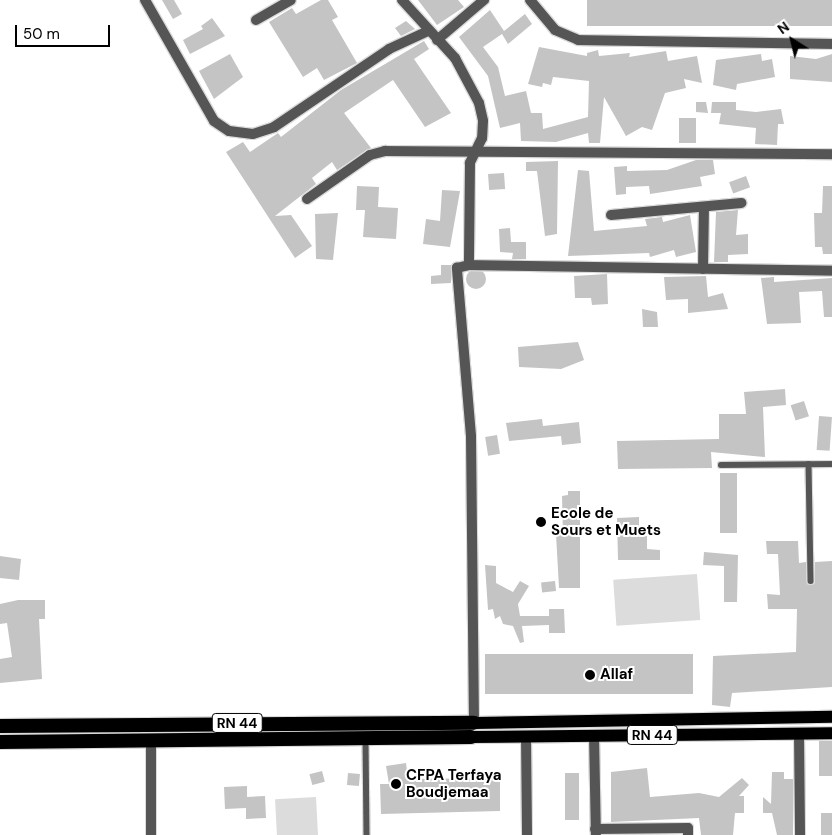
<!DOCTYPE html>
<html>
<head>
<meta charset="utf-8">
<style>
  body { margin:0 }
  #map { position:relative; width:832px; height:835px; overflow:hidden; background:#fff; font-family:"DM Sans",sans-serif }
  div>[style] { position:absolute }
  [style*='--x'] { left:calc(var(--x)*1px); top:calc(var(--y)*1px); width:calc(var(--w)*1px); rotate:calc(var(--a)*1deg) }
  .green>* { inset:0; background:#dcdcdc; transform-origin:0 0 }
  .building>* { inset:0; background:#c4c4c4; transform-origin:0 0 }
  .round { border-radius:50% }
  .roads { filter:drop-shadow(1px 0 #dbdbdb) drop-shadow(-1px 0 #dbdbdb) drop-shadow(0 1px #dbdbdb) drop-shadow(0 -1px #dbdbdb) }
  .service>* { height:5.5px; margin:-2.75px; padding:0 2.75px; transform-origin:2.75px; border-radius:2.75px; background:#555 }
  .minor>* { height:10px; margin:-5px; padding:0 5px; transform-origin:5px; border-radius:5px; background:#555 }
  .primary>* { height:12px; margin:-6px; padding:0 6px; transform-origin:6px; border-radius:6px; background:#000 }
  .trunk>* { height:14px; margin:-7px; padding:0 7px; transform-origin:7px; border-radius:7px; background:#000 }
  .dots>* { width:14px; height:14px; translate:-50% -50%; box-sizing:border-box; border:2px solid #fff; border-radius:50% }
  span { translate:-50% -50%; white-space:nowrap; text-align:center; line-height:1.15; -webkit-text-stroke:4px #fff; paint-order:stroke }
  .shield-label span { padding:1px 4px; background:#fff; border:1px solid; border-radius:4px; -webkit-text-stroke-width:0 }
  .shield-label { font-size:14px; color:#000; font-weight:700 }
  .poi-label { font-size:15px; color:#000; font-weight:700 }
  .left { translate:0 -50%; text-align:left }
  .north { position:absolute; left:767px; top:15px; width:50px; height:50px; -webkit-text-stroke:4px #fff; paint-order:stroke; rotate:324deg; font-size:14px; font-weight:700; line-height:20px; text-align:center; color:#000 }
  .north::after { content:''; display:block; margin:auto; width:18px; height:22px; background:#000; clip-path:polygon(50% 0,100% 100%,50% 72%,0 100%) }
  .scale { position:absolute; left:15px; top:25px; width:95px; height:22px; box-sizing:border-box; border:2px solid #000; border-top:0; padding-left:6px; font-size:15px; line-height:18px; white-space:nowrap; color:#000; -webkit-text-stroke:4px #fff; paint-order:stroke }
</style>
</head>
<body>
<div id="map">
  <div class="green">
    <i style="left:697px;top:574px;width:46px;height:84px;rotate:86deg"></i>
    <i style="left:316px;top:797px;width:38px;height:41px;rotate:87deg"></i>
  </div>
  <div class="building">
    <i style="clip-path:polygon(162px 0,174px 0,182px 14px,173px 19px)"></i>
    <i style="clip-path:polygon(321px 0,328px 0,338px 17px,332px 20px,357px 63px,324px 80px,317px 68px,303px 77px,269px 22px,292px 8px,296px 14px)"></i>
    <i style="clip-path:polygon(418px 0,458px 0,464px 7px,437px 25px)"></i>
    <i style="left:587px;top:0;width:245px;height:26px"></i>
    <i style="clip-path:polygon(490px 10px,504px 31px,525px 14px,532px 24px,508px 44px,502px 34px,483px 47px,498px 67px,505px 96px,526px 91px,531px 113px,542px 113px,543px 129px,588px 117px,589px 81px,553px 77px,551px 85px,543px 83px,542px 87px,528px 84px,539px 47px,587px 56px,587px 53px,598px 50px,599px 56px,630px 53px,629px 57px,666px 51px,668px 61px,697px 56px,702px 83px,684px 79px,686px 88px,665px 93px,652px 130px,642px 127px,626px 136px,604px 97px,600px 143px,589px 143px,588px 133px,556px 142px,521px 141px,520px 123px,500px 128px,488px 76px,459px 37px)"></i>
    <i style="clip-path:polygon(212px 18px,225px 36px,190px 54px,183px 40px,203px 29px,201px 26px)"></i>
    <i style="clip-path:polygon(406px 21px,415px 29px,401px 36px,395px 28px)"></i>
    <i style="clip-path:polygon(424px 41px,429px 49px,414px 59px,451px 113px,425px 127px,393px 80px,344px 113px,371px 148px,337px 170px,332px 162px,312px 178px,316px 184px,275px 216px,291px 215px,312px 246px,295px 258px,226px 152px,243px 142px,250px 152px,278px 133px,281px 137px,341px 90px)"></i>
    <i style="clip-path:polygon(230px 54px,243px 77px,214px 99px,199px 71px)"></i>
    <i style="clip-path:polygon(761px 54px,762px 61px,772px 59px,775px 77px,737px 84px,736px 90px,713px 85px,716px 60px)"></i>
    <i style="clip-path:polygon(832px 54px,832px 82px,790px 79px,790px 56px,816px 59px)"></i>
    <i style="clip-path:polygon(696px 102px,706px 102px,708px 113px,696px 112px)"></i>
    <i style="clip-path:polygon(712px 102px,736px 102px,736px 110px,756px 112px,781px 109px,784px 124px,778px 124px,777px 145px,755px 144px,756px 128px,719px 124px,721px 113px,711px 113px)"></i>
    <i style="left:679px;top:118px;width:17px;height:25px"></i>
    <i style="clip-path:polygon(696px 160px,713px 160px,715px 174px,700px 177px,702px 186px,650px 194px,649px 186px,626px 187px,626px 194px,616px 195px,614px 167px,627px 166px,627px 171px,667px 170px)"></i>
    <i style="clip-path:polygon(558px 161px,557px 234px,545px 236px,537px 171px,526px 171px,526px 162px)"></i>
    <i style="clip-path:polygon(578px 170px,589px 171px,594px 231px,647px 226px,645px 219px,662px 217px,663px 222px,690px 215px,696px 252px,676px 257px,674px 250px,650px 257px,649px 253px,568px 256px)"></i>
    <i style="left:504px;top:173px;width:16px;height:16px;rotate:86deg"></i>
    <i style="left:746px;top:176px;width:12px;height:18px;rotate:70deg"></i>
    <i style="clip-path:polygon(357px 186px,379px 187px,378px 207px,398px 208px,396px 239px,363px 237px,365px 210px,356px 210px)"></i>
    <i style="clip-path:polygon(823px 186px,832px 186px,832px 254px,823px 254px,822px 247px,815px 247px,814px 213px,822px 213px)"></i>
    <i style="clip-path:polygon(442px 190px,460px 191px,450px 247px,423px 244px,426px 219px,440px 221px)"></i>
    <i style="clip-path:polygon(738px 210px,736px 235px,748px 234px,748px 254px,728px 255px,728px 262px,714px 262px,716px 212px)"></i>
    <i style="clip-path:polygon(338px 213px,333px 260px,316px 259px,315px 214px)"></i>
    <i style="clip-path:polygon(510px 228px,511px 242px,526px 242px,526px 259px,512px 259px,513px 253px,500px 252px,499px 229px)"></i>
    <i style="clip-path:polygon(441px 265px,451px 265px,451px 283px,431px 284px,431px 276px,441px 275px)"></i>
    <i class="round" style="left:466px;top:269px;width:20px;height:20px"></i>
    <i style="clip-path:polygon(607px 274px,608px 304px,592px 305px,591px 298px,575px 298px,574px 276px)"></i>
    <i style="clip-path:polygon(706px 276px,708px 297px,723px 293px,728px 309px,688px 313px,688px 299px,666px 300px,664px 277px)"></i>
    <i style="clip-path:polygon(774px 277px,774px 282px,832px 278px,832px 317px,824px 317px,822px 291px,799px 292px,801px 323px,767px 324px,761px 278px)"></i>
    <i style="clip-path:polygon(642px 309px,657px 312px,658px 327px,643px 327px)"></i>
    <i style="clip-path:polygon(578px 342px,584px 360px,561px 369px,519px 367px,518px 347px)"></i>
    <i style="clip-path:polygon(785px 389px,786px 405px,763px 407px,765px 457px,711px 452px,712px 468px,618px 469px,617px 441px,719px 439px,719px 414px,746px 414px,744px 392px)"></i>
    <i style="left:804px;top:401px;width:16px;height:14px;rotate:72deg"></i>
    <i style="left:819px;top:416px;width:13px;height:34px;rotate:4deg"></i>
    <i style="clip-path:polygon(542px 419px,543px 426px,579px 422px,581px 443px,562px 445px,561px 436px,509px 441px,506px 423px)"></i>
    <i style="left:497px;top:435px;width:19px;height:12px;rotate:81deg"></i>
    <i style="left:720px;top:473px;width:17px;height:60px"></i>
    <i style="clip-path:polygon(568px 491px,580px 491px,580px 588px,559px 588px,556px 534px,563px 534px,562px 496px,568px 495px)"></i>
    <i style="clip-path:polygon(639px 517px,639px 537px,647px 536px,647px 549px,660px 550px,660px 560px,618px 560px,617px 518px)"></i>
    <i style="clip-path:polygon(766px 541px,798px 541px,799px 563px,806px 562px,809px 585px,815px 583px,815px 562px,832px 561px,832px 687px,732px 693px,730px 707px,712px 705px,713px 656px,796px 652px,797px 609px,768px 609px,767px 594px,780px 595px,778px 554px,767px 554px)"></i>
    <i style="clip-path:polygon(704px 552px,738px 555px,737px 602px,724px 602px,724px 566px,703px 565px)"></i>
    <i style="clip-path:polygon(0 556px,21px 559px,19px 580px,0 578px)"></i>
    <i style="clip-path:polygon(485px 565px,496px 566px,496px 583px,513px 592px,520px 581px,529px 586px,518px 604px,520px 616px,549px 616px,549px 609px,564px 609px,565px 633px,549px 633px,549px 625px,522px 626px,524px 642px,520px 643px,513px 626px,503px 624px,500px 616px,495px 619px,493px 609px,488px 610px)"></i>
    <i style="left:555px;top:581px;width:10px;height:14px;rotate:84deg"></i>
    <i style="clip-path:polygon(18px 600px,45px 600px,45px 619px,39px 619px,42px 679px,0 683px,0 659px,12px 657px,7px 623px,0 624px,0 604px)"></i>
    <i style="left:693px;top:654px;width:40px;height:208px;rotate:90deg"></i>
    <i style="left:819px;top:741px;width:13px;height:35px"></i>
    <i style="clip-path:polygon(406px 763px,408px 779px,500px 778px,500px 811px,381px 814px,380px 784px,389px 784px,386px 766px)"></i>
    <i style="clip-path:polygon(647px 768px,650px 797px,699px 793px,719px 797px,742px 778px,749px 785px,739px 796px,744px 796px,744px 813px,735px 813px,733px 835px,701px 835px,699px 818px,611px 822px,611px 772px)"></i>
    <i style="left:322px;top:771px;width:11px;height:13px;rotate:75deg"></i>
    <i style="clip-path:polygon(772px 772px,784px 772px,784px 779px,793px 779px,793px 835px,777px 835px,772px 813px,763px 813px,763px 797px,771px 804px)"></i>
    <i style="left:348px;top:773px;width:12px;height:12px;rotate:5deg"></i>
    <i style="left:565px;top:773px;width:14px;height:47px"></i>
    <i style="clip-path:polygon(247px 786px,247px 797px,265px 796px,266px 818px,246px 819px,246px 808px,225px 809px,224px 787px)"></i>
    <i style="left:821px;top:813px;width:11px;height:22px"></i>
  </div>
  <div class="roads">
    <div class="service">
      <i style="--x:809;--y:464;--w:117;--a:89"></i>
      <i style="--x:721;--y:465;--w:111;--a:-0.5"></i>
      <i style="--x:366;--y:739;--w:96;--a:89.4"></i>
    </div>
    <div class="minor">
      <i style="--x:145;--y:0;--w:139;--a:60.3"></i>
      <i style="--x:214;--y:121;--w:18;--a:34"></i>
      <i style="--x:229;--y:131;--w:24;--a:7"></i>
      <i style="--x:253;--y:134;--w:22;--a:-18"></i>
      <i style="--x:274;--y:127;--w:139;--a:-34.1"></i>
      <i style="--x:389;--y:49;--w:43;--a:-24.8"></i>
      <i style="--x:402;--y:0;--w:79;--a:47.6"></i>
      <i style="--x:455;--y:58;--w:51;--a:61.9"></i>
      <i style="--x:479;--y:103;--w:18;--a:77"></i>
      <i style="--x:483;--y:121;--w:17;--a:93"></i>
      <i style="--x:482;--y:138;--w:28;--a:116"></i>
      <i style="--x:470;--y:163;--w:102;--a:90.6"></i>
      <i style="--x:530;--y:0;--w:39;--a:50"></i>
      <i style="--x:555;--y:30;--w:25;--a:23"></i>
      <i style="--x:578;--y:40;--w:254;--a:0.9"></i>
      <i style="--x:256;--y:20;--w:40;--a:-29.7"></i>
      <i style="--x:437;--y:40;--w:62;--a:-40.4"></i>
      <i style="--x:307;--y:199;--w:77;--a:-34.9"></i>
      <i style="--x:370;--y:155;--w:16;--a:-15"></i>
      <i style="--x:385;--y:151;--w:447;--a:0.4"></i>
      <i style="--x:611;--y:215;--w:131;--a:-5.3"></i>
      <i style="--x:703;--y:269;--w:61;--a:-89.1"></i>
      <i style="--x:474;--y:723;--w:287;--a:-90.6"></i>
      <i style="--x:471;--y:436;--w:169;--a:-94.8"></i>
      <i style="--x:457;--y:268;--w:12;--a:-14"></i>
      <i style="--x:469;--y:265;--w:363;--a:0.9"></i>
      <i style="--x:799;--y:734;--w:101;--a:89.4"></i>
      <i style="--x:594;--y:735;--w:100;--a:88.9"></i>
      <i style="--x:526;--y:736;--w:99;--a:89.4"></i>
      <i style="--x:151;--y:740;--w:95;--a:90"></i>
      <i style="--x:595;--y:829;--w:93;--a:-0.6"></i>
      <i style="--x:688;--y:828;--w:7;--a:90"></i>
    </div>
    <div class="primary">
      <i style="--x:474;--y:723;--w:358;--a:-1"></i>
      <i style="--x:471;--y:737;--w:361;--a:-0.6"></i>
    </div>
    <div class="trunk">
      <i style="--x:0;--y:726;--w:474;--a:-0.4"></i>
      <i style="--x:0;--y:742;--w:471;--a:-0.6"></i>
    </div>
  </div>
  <div class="dots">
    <i style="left:541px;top:522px;background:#000"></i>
    <i style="left:590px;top:675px;background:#000"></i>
    <i style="left:396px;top:784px;background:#000"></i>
  </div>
  <div class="shield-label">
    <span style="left:237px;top:723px">RN 44</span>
    <span style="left:652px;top:735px">RN 44</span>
  </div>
  <div class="poi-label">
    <span class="left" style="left:551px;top:522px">Ecole de<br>Sours et Muets</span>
    <span class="left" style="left:600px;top:675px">Allaf</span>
    <span class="left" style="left:406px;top:784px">CFPA Terfaya<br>Boudjemaa</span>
  </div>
  <div class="north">N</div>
  <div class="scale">50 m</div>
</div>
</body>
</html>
